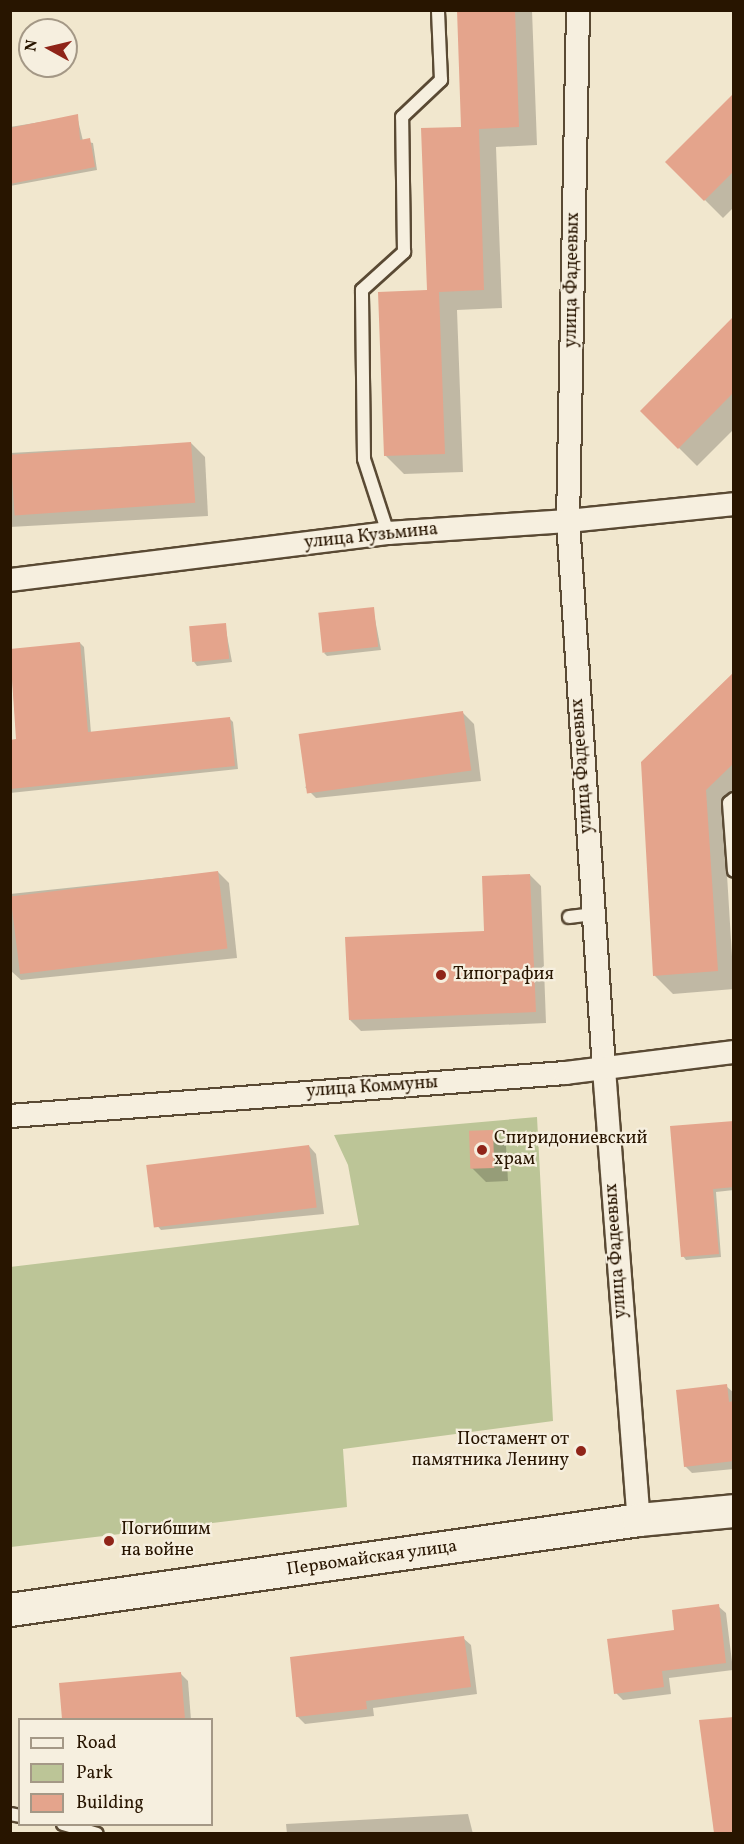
<!DOCTYPE html>
<html>
<head>
<meta charset="utf-8">
<style>
  body { margin:0 }
  #map { position:relative; width:744px; height:1844px; overflow:hidden; background:#f1e7ce; font-family:Vollkorn,serif }
  div>[style] { position:absolute }
  [style*='--x'] { left:calc(var(--x)*1px); top:calc(var(--y)*1px); width:calc(var(--w)*1px); rotate:calc(var(--a)*1deg) }
  .green>* { inset:0; background:#bcc597 }
  .shadow>* { inset:0; background:#0003 }
  .building>* { inset:0; background:#e4a48c; transform-origin:0 0 }
  .roads { filter:drop-shadow(2px 0 #5a4a34) drop-shadow(-2px 0 #5a4a34) drop-shadow(0 2px #5a4a34) drop-shadow(0 -2px #5a4a34) }
  .lane>* { height:12px; margin:-6px; padding:0 6px; transform-origin:6px; border-radius:6px; background:#f6efdf }
  .street>* { height:22px; margin:-11px; padding:0 11px; transform-origin:11px; border-radius:11px; background:#f6efdf }
  .secondary>* { height:32px; margin:-16px; padding:0 16px; transform-origin:16px; border-radius:16px; background:#f6efdf }
  .dots>* { width:16px; height:16px; translate:-50% -50%; box-sizing:border-box; border:3px solid #f6efdf; border-radius:50% }
  span { translate:-50% -50%; white-space:nowrap; text-align:center; line-height:1.15; -webkit-text-stroke:4.5px #f6efdf; paint-order:stroke }
  .street-label { font-size:18px; color:#281500 }
  .poi-label { font-size:18px; color:#281500 }
  .left { translate:0 -50%; text-align:left }
  .right { translate:-100% -50%; text-align:right }
  .frame { position:absolute; inset:0; border:12px solid #281500; pointer-events:none }
  .legend { position:absolute; left:18px; top:1718px; width:195px; height:108px; box-sizing:border-box; background:#f6efdf; border:2px solid #a49886; margin:0; padding:8px 10px; list-style:none; font-size:18px; color:#281500 }
  .legend li { display:flex; align-items:center; gap:12px; height:30px }
  .legend b { width:30px; border:2px solid #a49886 }
  .north { position:absolute; left:18px; top:18px; width:60px; height:60px; box-sizing:border-box; background:#f6efdf; border:2px solid #a49886; border-radius:50%; rotate:278deg; font-size:16px; font-weight:700; line-height:24px; text-align:center; color:#281500 }
  .north::after { content:''; display:block; margin:auto; width:21px; height:27px; background:#8f2418; clip-path:polygon(50% 0,100% 100%,50% 72%,0 100%) }
</style>
</head>
<body>
<div id="map">
  <div class="green">
    <i style="clip-path:polygon(537px 1117px,553px 1421px,343px 1449px,347px 1507px,11px 1547px,10px 1267px,359px 1225px,348px 1165px,334px 1135px)"></i>
  </div>
  <div class="shadow">
    <i style="clip-path:polygon(458px 10px,532px 10px,537px 145px,496px 147px,502px 308px,457px 310px,463px 472px,404px 474px,385px 455px,429px 291px,463px 128px)"></i>
    <i style="clip-path:polygon(734px 95px,734px 207px,723px 218px,667px 162px)"></i>
    <i style="clip-path:polygon(77px 116px,83px 141px,93px 143px,97px 170px,10px 186px,10px 127px)"></i>
    <i style="clip-path:polygon(734px 319px,734px 429px,697px 466px,642px 411px)"></i>
    <i style="clip-path:polygon(191px 443px,205px 457px,208px 516px,10px 527px,10px 453px)"></i>
    <i style="clip-path:polygon(373px 609px,381px 650px,327px 656px,324px 653px)"></i>
    <i style="clip-path:polygon(225px 625px,232px 662px,197px 666px,194px 662px)"></i>
    <i style="clip-path:polygon(80px 643px,84px 647px,91px 733px,229px 718px,233px 722px,238px 769px,10px 793px,10px 742px,17px 741px,10px 650px)"></i>
    <i style="clip-path:polygon(734px 675px,734px 799px,723px 809px,734px 989px,673px 994px,655px 976px)"></i>
    <i style="clip-path:polygon(463px 713px,474px 724px,481px 781px,316px 798px,305px 787px)"></i>
    <i style="clip-path:polygon(218px 872px,229px 883px,237px 958px,21px 980px,10px 970px,10px 894px)"></i>
    <i style="clip-path:polygon(530px 875px,541px 886px,546px 1023px,361px 1031px,350px 1020px,486px 932px)"></i>
    <i style="clip-path:polygon(734px 1122px,734px 1190px,716px 1192px,721px 1257px,686px 1260px,683px 1256px)"></i>
    <i style="clip-path:polygon(492px 1132px,506px 1146px,508px 1181px,486px 1182px,472px 1168px)"></i>
    <i style="clip-path:polygon(309px 1146px,316px 1154px,324px 1214px,161px 1230px,154px 1222px)"></i>
    <i style="clip-path:polygon(726px 1386px,734px 1393px,734px 1469px,692px 1473px,685px 1466px)"></i>
    <i style="clip-path:polygon(718px 1606px,726px 1613px,733px 1670px,669px 1678px,671px 1694px,623px 1700px,616px 1693px)"></i>
    <i style="clip-path:polygon(463px 1638px,471px 1645px,477px 1694px,373px 1708px,374px 1716px,305px 1724px,297px 1716px)"></i>
    <i style="clip-path:polygon(181px 1674px,188px 1681px,191px 1720px,63px 1720px,60px 1684px)"></i>
    <i style="clip-path:polygon(468px 1814px,473px 1834px,287px 1834px,286px 1824px)"></i>
  </div>
  <div class="building">
    <i style="clip-path:polygon(457px 10px,515px 10px,519px 127px,479px 129px,484px 290px,439px 292px,445px 454px,384px 456px,378px 292px,427px 290px,421px 128px,461px 127px)"></i>
    <i style="clip-path:polygon(734px 93px,734px 171px,704px 201px,665px 162px)"></i>
    <i style="clip-path:polygon(78px 114px,80px 140px,90px 138px,95px 167px,10px 184px,10px 128px)"></i>
    <i style="clip-path:polygon(734px 316px,734px 392px,678px 449px,640px 411px)"></i>
    <i style="left:191px;top:442px;width:61px;height:181px;rotate:86deg"></i>
    <i style="left:374px;top:607px;width:40px;height:56px;rotate:84deg"></i>
    <i style="left:226px;top:623px;width:36px;height:37px;rotate:85deg"></i>
    <i style="clip-path:polygon(80px 642px,88px 732px,230px 717px,235px 766px,10px 789px,10px 740px,16px 739px,10px 649px)"></i>
    <i style="clip-path:polygon(734px 672px,734px 763px,706px 790px,718px 971px,653px 976px,641px 762px)"></i>
    <i style="left:463px;top:711px;width:60px;height:166px;rotate:82deg"></i>
    <i style="left:218px;top:871px;width:78px;height:209px;rotate:83deg"></i>
    <i style="clip-path:polygon(530px 874px,536px 1012px,349px 1020px,345px 937px,484px 931px,482px 876px)"></i>
    <i style="clip-path:polygon(734px 1121px,734px 1187px,713px 1189px,719px 1254px,681px 1257px,670px 1126px)"></i>
    <i style="left:493px;top:1130px;width:38px;height:24px;rotate:88deg"></i>
    <i style="left:309px;top:1145px;width:63px;height:164px;rotate:83deg"></i>
    <i style="clip-path:polygon(727px 1384px,729px 1402px,734px 1401px,734px 1461px,684px 1467px,676px 1390px)"></i>
    <i style="clip-path:polygon(719px 1604px,726px 1663px,662px 1671px,664px 1687px,614px 1694px,607px 1639px,674px 1630px,672px 1610px)"></i>
    <i style="clip-path:polygon(464px 1636px,471px 1687px,366px 1701px,367px 1709px,296px 1717px,290px 1657px)"></i>
    <i style="clip-path:polygon(181px 1672px,185px 1719px,62px 1719px,59px 1683px)"></i>
    <i style="clip-path:polygon(734px 1717px,734px 1833px,714px 1833px,699px 1720px)"></i>
  </div>
  <div class="roads">
    <div class="lane">
      <i style="--x:388;--y:533;--w:78;--a:-108"></i>
      <i style="--x:364;--y:459;--w:169;--a:-90.7"></i>
      <i style="--x:362;--y:290;--w:57;--a:-42.1"></i>
      <i style="--x:404;--y:252;--w:135;--a:-90.8"></i>
      <i style="--x:402;--y:117;--w:54;--a:-43.5"></i>
      <i style="--x:441;--y:80;--w:70;--a:-92.5"></i>
      <i style="--x:734;--y:799;--w:6;--a:141"></i>
      <i style="--x:729;--y:803;--w:68;--a:85.8"></i>
      <i style="--x:569;--y:917;--w:24;--a:-7"></i>
      <i style="--x:10;--y:1814;--w:10;--a:11"></i>
      <i style="--x:63;--y:1824;--w:35;--a:16"></i>
    </div>
    <div class="street">
      <i style="--x:578;--y:10;--w:511;--a:91.12"></i>
      <i style="--x:568;--y:521;--w:549;--a:86.24"></i>
      <i style="--x:604;--y:1069;--w:452;--a:85.6"></i>
      <i style="--x:10;--y:580;--w:381;--a:-7.1"></i>
      <i style="--x:388;--y:533;--w:180;--a:-3.8"></i>
      <i style="--x:568;--y:521;--w:167;--a:-5.8"></i>
      <i style="--x:10;--y:1116;--w:557;--a:-4.43"></i>
      <i style="--x:565;--y:1073;--w:170;--a:-7.1"></i>
    </div>
    <div class="secondary">
      <i style="--x:10;--y:1610;--w:635;--a:-8.14"></i>
      <i style="--x:639;--y:1520;--w:95;--a:-5.4"></i>
    </div>
  </div>
  <div class="dots">
    <i style="left:441px;top:975px;background:#8f2418"></i>
    <i style="left:482px;top:1150px;background:#8f2418"></i>
    <i style="left:581px;top:1451px;background:#8f2418"></i>
    <i style="left:109px;top:1541px;background:#8f2418"></i>
  </div>
  <div class="street-label">
    <span style="left:573px;top:280px;rotate:-89deg">улица Фадеевых</span>
    <span style="left:371px;top:537px;rotate:-6deg">улица Кузьмина</span>
    <span style="left:583px;top:766px;rotate:-94deg">улица Фадеевых</span>
    <span style="left:372px;top:1088px;rotate:-4deg">улица Коммуны</span>
    <span style="left:617px;top:1251px;rotate:-94deg">улица Фадеевых</span>
    <span style="left:372px;top:1559px;rotate:-8deg">Первомайская улица</span>
  </div>
  <div class="poi-label">
    <span class="left" style="left:453px;top:975px">Типография</span>
    <span class="left" style="left:494px;top:1150px">Спиридониевский<br>храм</span>
    <span class="right" style="left:569px;top:1451px">Постамент от<br>памятника Ленину</span>
    <span class="left" style="left:121px;top:1541px">Погибшим<br>на войне</span>
  </div>
  <div class="frame"></div>
  <ul class="legend">
  <li><b style="height:8px;background:#f6efdf"></b>Road</li>
  <li><b style="height:16px;background:#bcc597"></b>Park</li>
  <li><b style="height:16px;background:#e4a48c"></b>Building</li>
  </ul>
  <div class="north">N</div>
</div>
</body>
</html>
